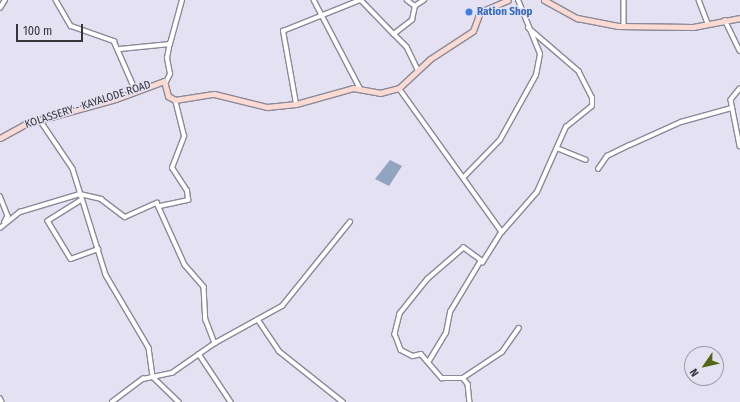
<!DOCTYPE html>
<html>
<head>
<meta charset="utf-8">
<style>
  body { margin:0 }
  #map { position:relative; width:740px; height:402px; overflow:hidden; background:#e4e1f2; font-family:"Fira Sans Condensed",sans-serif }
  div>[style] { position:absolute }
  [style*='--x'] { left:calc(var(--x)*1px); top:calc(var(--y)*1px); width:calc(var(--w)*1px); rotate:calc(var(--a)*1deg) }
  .water>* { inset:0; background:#91a4c0 }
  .roads { filter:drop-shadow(1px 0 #8b8998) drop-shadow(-1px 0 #8b8998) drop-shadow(0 1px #8b8998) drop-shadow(0 -1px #8b8998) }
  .minor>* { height:3.5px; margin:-1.75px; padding:0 1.75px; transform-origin:1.75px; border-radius:1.75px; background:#fff }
  .secondary>* { height:5px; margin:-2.5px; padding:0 2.5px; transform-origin:2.5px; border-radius:2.5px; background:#fbdad3 }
  .dots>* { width:11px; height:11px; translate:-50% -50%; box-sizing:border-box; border:2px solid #e4e1f2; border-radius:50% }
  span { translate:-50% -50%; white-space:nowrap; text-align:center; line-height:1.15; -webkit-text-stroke:3px #e4e1f2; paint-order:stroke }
  .shop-label { font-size:11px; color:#366cbe; font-weight:700 }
  .left { translate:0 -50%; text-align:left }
  .street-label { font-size:11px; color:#36353b }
  .north { position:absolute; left:684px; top:346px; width:40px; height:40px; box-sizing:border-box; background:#e4e1f2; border:1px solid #9e9ca9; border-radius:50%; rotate:236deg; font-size:11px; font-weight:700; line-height:16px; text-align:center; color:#36353b }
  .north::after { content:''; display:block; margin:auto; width:14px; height:18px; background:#4f6615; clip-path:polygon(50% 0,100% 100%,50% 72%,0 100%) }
  .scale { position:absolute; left:16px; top:24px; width:67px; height:18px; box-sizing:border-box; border:2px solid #36353b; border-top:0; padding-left:5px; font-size:12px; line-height:14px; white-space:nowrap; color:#36353b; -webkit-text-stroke:3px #e4e1f2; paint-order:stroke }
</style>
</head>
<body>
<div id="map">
  <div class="water">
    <i style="clip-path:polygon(390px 160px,402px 166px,389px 186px,375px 179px)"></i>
  </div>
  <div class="roads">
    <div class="minor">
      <i style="--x:56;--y:0;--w:30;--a:60"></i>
      <i style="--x:71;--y:26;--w:46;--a:19.2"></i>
      <i style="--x:114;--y:41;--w:55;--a:66.3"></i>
      <i style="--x:314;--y:0;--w:99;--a:62.4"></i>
      <i style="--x:361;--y:0;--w:47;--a:45.9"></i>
      <i style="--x:394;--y:34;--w:23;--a:-38"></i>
      <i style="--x:412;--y:20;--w:14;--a:-78"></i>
      <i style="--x:407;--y:0;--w:10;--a:37"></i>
      <i style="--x:415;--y:6;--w:11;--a:-34"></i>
      <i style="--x:624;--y:0;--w:26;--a:90"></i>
      <i style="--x:699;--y:0;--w:26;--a:69"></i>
      <i style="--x:0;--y:8;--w:9;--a:-58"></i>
      <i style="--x:725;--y:20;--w:34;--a:64"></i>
      <i style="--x:394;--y:34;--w:18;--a:45"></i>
      <i style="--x:407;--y:47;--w:25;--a:64"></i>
      <i style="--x:120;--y:49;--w:50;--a:-5.7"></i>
      <i style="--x:170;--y:44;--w:46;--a:-74.7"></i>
      <i style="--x:166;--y:82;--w:9;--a:-63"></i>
      <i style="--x:170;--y:74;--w:16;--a:-101"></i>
      <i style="--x:167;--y:58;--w:15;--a:-79"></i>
      <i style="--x:399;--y:88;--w:177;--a:54.4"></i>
      <i style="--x:502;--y:232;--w:36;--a:122"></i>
      <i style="--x:483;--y:262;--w:24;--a:-144"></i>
      <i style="--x:464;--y:248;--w:48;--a:139.3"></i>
      <i style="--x:428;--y:279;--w:45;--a:128.7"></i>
      <i style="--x:400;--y:314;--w:21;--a:104"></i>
      <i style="--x:395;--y:334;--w:17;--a:69"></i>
      <i style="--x:401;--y:350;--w:13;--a:27"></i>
      <i style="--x:413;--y:356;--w:8;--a:-14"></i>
      <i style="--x:421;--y:354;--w:32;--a:49"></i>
      <i style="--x:442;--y:378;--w:21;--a:0"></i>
      <i style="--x:463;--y:378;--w:8;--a:50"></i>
      <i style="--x:468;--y:384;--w:18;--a:84"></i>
      <i style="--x:740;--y:89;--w:14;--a:129"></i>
      <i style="--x:731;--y:100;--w:47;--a:78.9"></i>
      <i style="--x:296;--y:104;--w:74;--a:-100.1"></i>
      <i style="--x:283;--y:31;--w:83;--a:-21.9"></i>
      <i style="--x:40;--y:120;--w:59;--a:56"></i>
      <i style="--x:73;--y:169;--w:111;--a:72.7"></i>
      <i style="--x:106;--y:275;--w:85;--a:59.5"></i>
      <i style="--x:149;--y:348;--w:29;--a:82"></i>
      <i style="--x:153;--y:377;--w:36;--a:44"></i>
      <i style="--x:557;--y:148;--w:31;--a:22"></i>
      <i style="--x:598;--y:169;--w:16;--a:-55"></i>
      <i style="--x:607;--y:156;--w:25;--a:-26"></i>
      <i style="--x:630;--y:145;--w:56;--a:-24.3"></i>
      <i style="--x:681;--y:122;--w:53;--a:-15.4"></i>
      <i style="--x:465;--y:176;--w:50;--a:-45.8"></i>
      <i style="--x:500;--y:140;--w:74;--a:-61"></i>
      <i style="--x:536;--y:75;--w:21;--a:-79"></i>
      <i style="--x:540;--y:54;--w:58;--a:-112.2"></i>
      <i style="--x:0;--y:196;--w:22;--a:68"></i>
      <i style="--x:8;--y:216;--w:7;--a:117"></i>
      <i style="--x:82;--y:200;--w:40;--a:148"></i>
      <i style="--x:48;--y:221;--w:44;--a:58.8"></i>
      <i style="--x:71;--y:259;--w:29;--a:-20"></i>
      <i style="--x:160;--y:206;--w:29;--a:-12"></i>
      <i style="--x:188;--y:200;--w:9;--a:-96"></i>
      <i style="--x:187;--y:191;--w:27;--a:-123"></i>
      <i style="--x:172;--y:168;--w:34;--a:-69"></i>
      <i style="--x:184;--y:136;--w:37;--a:-104"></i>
      <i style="--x:0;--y:228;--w:26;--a:-39"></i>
      <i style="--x:20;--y:212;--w:63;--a:-16.7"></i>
      <i style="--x:80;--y:194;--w:22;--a:13"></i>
      <i style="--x:101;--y:199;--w:30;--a:37"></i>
      <i style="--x:125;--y:217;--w:35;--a:-24"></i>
      <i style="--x:157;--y:203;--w:68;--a:65.7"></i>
      <i style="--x:185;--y:265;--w:29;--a:49"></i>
      <i style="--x:204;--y:287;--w:33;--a:87"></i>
      <i style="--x:206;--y:320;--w:25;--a:69"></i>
      <i style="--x:502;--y:232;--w:53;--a:-48.8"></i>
      <i style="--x:537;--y:192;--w:71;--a:-66"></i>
      <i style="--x:566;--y:127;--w:33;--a:-39"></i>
      <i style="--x:592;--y:106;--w:8;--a:-90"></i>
      <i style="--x:592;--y:98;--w:29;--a:-117"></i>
      <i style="--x:579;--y:72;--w:67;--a:-139.2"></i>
      <i style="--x:259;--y:321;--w:36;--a:56"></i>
      <i style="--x:279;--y:351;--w:82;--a:38.6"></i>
      <i style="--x:199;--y:354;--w:58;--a:56.3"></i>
      <i style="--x:429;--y:361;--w:33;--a:-59"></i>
      <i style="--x:446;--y:333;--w:21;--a:-79"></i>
      <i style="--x:450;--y:312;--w:58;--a:-59"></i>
      <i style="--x:463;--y:378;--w:47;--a:-33.7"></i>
      <i style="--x:502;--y:352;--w:29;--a:-55"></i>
      <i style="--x:0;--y:398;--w:4;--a:63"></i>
      <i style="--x:112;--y:402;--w:39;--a:-37"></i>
      <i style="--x:143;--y:379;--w:30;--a:-12"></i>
      <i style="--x:172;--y:373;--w:52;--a:-34.9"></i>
      <i style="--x:215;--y:343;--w:77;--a:-28.9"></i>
      <i style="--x:282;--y:306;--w:108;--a:-51"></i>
    </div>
    <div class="secondary">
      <i style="--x:544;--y:0;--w:38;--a:29"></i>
      <i style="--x:577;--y:18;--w:42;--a:11"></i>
      <i style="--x:618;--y:26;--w:75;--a:0.8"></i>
      <i style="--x:693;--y:27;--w:48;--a:-10.8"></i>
      <i style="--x:0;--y:138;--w:29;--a:-29"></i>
      <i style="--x:25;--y:124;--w:94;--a:-15.4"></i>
      <i style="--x:116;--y:99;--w:51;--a:-20.6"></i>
      <i style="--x:164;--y:81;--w:16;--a:75"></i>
      <i style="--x:168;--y:96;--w:8;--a:30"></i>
      <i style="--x:175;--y:100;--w:39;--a:-9"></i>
      <i style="--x:214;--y:94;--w:55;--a:13.8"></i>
      <i style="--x:267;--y:107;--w:29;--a:-6"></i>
      <i style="--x:296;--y:104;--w:59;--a:-15.7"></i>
      <i style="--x:353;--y:88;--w:27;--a:10"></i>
      <i style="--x:380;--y:93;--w:20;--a:-15"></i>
      <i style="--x:399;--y:88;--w:42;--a:-43.1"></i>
      <i style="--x:430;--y:59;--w:51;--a:-33.1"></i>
      <i style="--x:473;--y:31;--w:20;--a:-70"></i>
      <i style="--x:480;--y:12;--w:30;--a:-23"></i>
    </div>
  </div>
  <div class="dots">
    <i style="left:469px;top:12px;background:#3f7fe0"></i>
  </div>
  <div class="shop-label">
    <span class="left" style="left:477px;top:12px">Ration Shop</span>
  </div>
  <div class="street-label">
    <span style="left:88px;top:105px;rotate:-18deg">KOLASSERY - KAYALODE ROAD</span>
  </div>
  <div class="north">N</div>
  <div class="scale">100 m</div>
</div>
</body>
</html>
